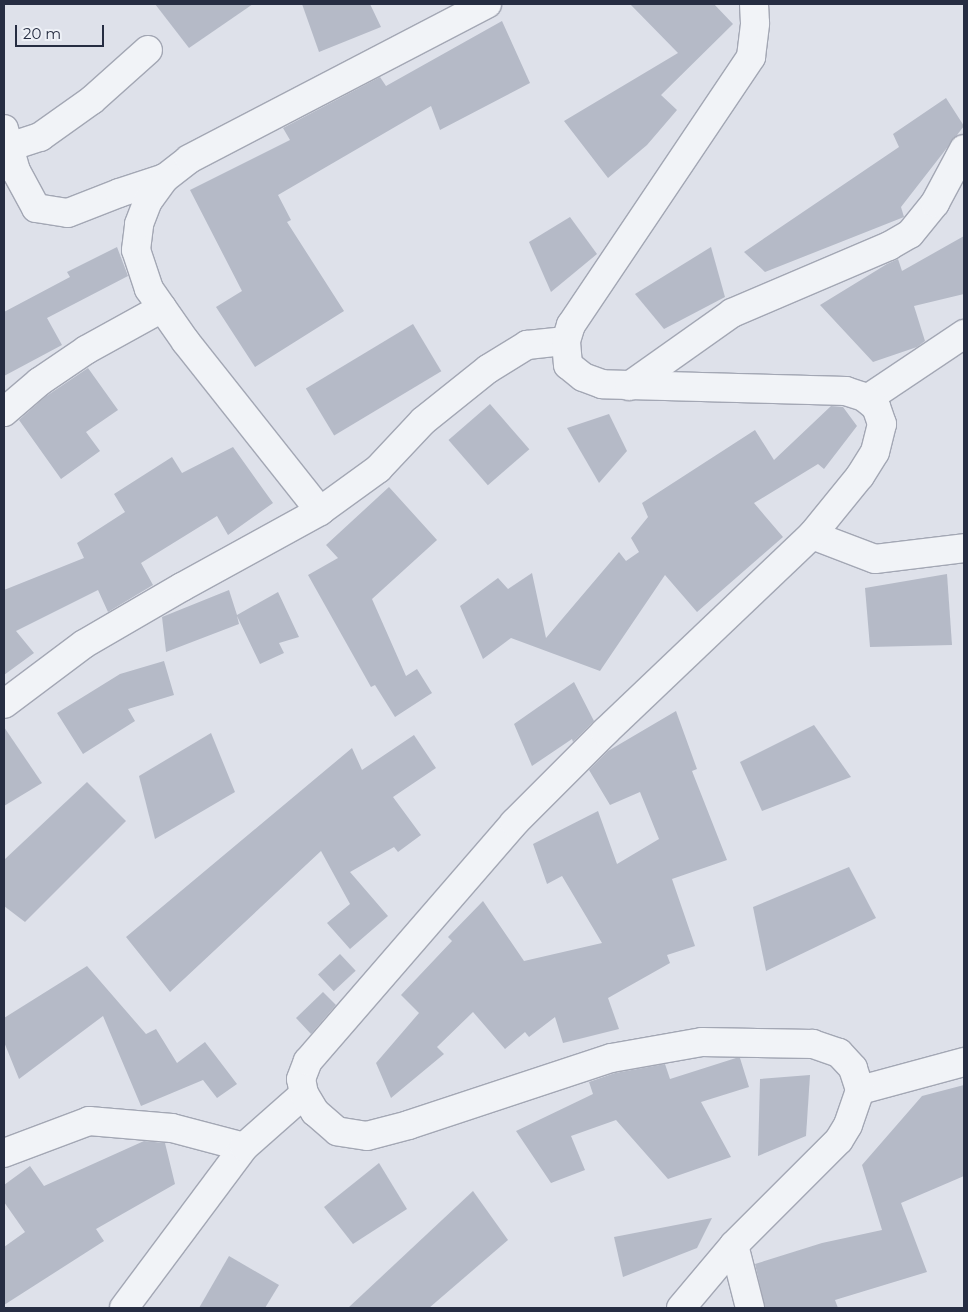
<!DOCTYPE html>
<html>
<head>
<meta charset="utf-8">
<style>
  body { margin:0 }
  #map { position:relative; width:968px; height:1312px; overflow:hidden; background:#dee1ea; font-family:Montserrat,sans-serif }
  div>[style] { position:absolute }
  [style*='--x'] { left:calc(var(--x)*1px); top:calc(var(--y)*1px); width:calc(var(--w)*1px); rotate:calc(var(--a)*1deg) }
  .building>* { inset:0; background:#b5bac7; transform-origin:0 0 }
  .roads { filter:drop-shadow(1px 0 #a3a7b4) drop-shadow(-1px 0 #a3a7b4) drop-shadow(0 1px #a3a7b4) drop-shadow(0 -1px #a3a7b4) }
  .minor>* { height:28px; margin:-14px; padding:0 14px; transform-origin:14px; border-radius:14px; background:#f1f3f7 }
  span { translate:-50% -50%; white-space:nowrap; text-align:center; line-height:1.15; -webkit-text-stroke:4.5px #eef1f7; paint-order:stroke }
  .frame { position:absolute; inset:0; border:5px solid #262d42; pointer-events:none }
  .scale { position:absolute; left:15px; top:25px; width:89px; height:22px; box-sizing:border-box; border:2px solid #262d42; border-top:0; padding-left:6px; font-size:15px; line-height:18px; white-space:nowrap; color:#262d42; -webkit-text-stroke:4px #eef1f7; paint-order:stroke }
</style>
</head>
<body>
<div id="map">
  <div class="building">
    <i style="clip-path:polygon(155px 4px,253px 4px,189px 48px)"></i>
    <i style="clip-path:polygon(302px 4px,370px 4px,381px 27px,319px 52px)"></i>
    <i style="clip-path:polygon(630px 4px,714px 4px,733px 24px,661px 95px,677px 110px,647px 145px,608px 178px,564px 121px,678px 53px)"></i>
    <i style="clip-path:polygon(502px 21px,530px 83px,440px 130px,431px 106px,278px 195px,291px 220px,287px 222px,344px 311px,255px 367px,216px 307px,242px 291px,190px 190px,290px 140px,283px 128px,380px 77px,386px 86px)"></i>
    <i style="clip-path:polygon(946px 98px,964px 126px,901px 207px,904px 217px,765px 272px,744px 252px,899px 147px,893px 134px)"></i>
    <i style="clip-path:polygon(570px 217px,597px 254px,551px 292px,529px 242px)"></i>
    <i style="clip-path:polygon(964px 236px,964px 294px,914px 306px,925px 341px,917px 347px,873px 362px,820px 305px,887px 264px,898px 259px,902px 271px)"></i>
    <i style="clip-path:polygon(117px 247px,128px 276px,47px 318px,62px 345px,4px 376px,4px 312px,70px 277px,67px 272px)"></i>
    <i style="clip-path:polygon(711px 247px,725px 297px,664px 329px,635px 294px)"></i>
    <i style="left:413px;top:324px;width:55px;height:125px;rotate:59deg"></i>
    <i style="clip-path:polygon(88px 368px,118px 410px,86px 432px,100px 451px,61px 479px,19px 420px,45px 397px)"></i>
    <i style="left:490px;top:404px;width:60px;height:55px;rotate:49deg"></i>
    <i style="clip-path:polygon(831px 406px,843px 407px,857px 426px,824px 469px,818px 464px,754px 503px,783px 537px,697px 612px,665px 575px,600px 671px,511px 638px,483px 659px,460px 606px,498px 578px,508px 589px,532px 573px,546px 638px,619px 552px,626px 561px,639px 552px,631px 538px,648px 517px,642px 503px,755px 430px,774px 460px)"></i>
    <i style="clip-path:polygon(609px 414px,627px 451px,599px 483px,567px 428px)"></i>
    <i style="clip-path:polygon(233px 447px,273px 503px,228px 535px,217px 516px,141px 563px,153px 585px,108px 612px,98px 590px,16px 631px,34px 653px,4px 675px,4px 590px,84px 558px,77px 543px,125px 512px,114px 494px,172px 457px,182px 473px)"></i>
    <i style="clip-path:polygon(389px 487px,437px 540px,372px 599px,406px 676px,417px 669px,432px 693px,395px 717px,375px 685px,371px 687px,308px 575px,338px 558px,326px 545px)"></i>
    <i style="clip-path:polygon(947px 574px,952px 645px,870px 647px,865px 588px)"></i>
    <i style="clip-path:polygon(229px 590px,237px 615px,278px 592px,299px 637px,279px 643px,284px 653px,260px 664px,237px 616px,239px 624px,166px 652px,162px 617px)"></i>
    <i style="clip-path:polygon(164px 661px,174px 695px,128px 709px,135px 721px,83px 754px,57px 713px,120px 674px)"></i>
    <i style="clip-path:polygon(574px 682px,594px 721px,573px 742px,572px 739px,532px 766px,514px 724px)"></i>
    <i style="clip-path:polygon(676px 711px,697px 769px,692px 771px,727px 860px,672px 879px,695px 946px,667px 955px,670px 963px,608px 998px,619px 1029px,563px 1043px,555px 1017px,529px 1037px,525px 1032px,505px 1049px,473px 1012px,437px 1047px,444px 1054px,391px 1098px,376px 1063px,419px 1013px,401px 995px,452px 941px,448px 937px,483px 901px,524px 961px,602px 943px,562px 876px,547px 884px,533px 844px,598px 811px,617px 864px,659px 839px,640px 792px,610px 805px,589px 770px,608px 751px)"></i>
    <i style="clip-path:polygon(814px 725px,851px 777px,762px 811px,740px 762px)"></i>
    <i style="clip-path:polygon(4px 727px,42px 783px,4px 806px)"></i>
    <i style="clip-path:polygon(211px 733px,235px 792px,155px 839px,139px 776px)"></i>
    <i style="clip-path:polygon(414px 735px,436px 768px,393px 797px,421px 835px,398px 852px,394px 847px,350px 872px,388px 916px,350px 949px,327px 923px,350px 904px,321px 851px,170px 992px,126px 937px,352px 748px,362px 770px)"></i>
    <i style="clip-path:polygon(87px 782px,126px 821px,25px 922px,4px 906px,4px 860px)"></i>
    <i style="clip-path:polygon(849px 867px,876px 918px,766px 971px,753px 907px)"></i>
    <i style="left:340px;top:954px;width:23px;height:30px;rotate:47deg"></i>
    <i style="clip-path:polygon(87px 966px,146px 1034px,156px 1029px,177px 1063px,205px 1042px,237px 1084px,217px 1098px,203px 1080px,141px 1106px,103px 1016px,19px 1079px,4px 1042px,4px 1018px)"></i>
    <i style="clip-path:polygon(323px 992px,336px 1005px,311px 1034px,296px 1018px)"></i>
    <i style="clip-path:polygon(736px 1058px,740px 1058px,749px 1087px,701px 1102px,731px 1157px,668px 1179px,616px 1120px,571px 1136px,585px 1170px,551px 1183px,516px 1131px,593px 1094px,589px 1082px,615px 1073px,665px 1064px,670px 1079px)"></i>
    <i style="clip-path:polygon(810px 1075px,806px 1136px,758px 1156px,760px 1079px)"></i>
    <i style="clip-path:polygon(964px 1085px,964px 1176px,901px 1203px,927px 1272px,835px 1300px,838px 1308px,765px 1308px,755px 1264px,822px 1243px,882px 1230px,862px 1165px,922px 1096px)"></i>
    <i style="clip-path:polygon(144px 1141px,165px 1143px,175px 1184px,96px 1229px,104px 1241px,4px 1305px,4px 1247px,25px 1232px,4px 1202px,4px 1185px,30px 1166px,44px 1186px)"></i>
    <i style="clip-path:polygon(379px 1163px,407px 1209px,353px 1244px,324px 1207px)"></i>
    <i style="clip-path:polygon(473px 1191px,508px 1240px,429px 1308px,348px 1308px)"></i>
    <i style="clip-path:polygon(712px 1218px,697px 1248px,623px 1277px,614px 1237px)"></i>
    <i style="clip-path:polygon(229px 1256px,279px 1285px,265px 1308px,199px 1308px)"></i>
  </div>
  <div class="roads">
    <div class="minor">
      <i style="--x:4;--y:129;--w:44;--a:74.1"></i>
      <i style="--x:16;--y:171;--w:42;--a:61.6"></i>
      <i style="--x:36;--y:208;--w:32;--a:9"></i>
      <i style="--x:68;--y:213;--w:55;--a:-21.4"></i>
      <i style="--x:119;--y:193;--w:48;--a:-18.1"></i>
      <i style="--x:9;--y:147;--w:33;--a:-18"></i>
      <i style="--x:40;--y:137;--w:64;--a:-35.4"></i>
      <i style="--x:92;--y:100;--w:75;--a:-41.8"></i>
      <i style="--x:629;--y:386;--w:126;--a:-35.3"></i>
      <i style="--x:732;--y:313;--w:171;--a:-23.1"></i>
      <i style="--x:889;--y:246;--w:24;--a:-30"></i>
      <i style="--x:910;--y:234;--w:40;--a:-51"></i>
      <i style="--x:935;--y:203;--w:61;--a:-61.8"></i>
      <i style="--x:867;--y:399;--w:117;--a:-33.8"></i>
      <i style="--x:4;--y:412;--w:46;--a:-40.6"></i>
      <i style="--x:39;--y:382;--w:57;--a:-34.2"></i>
      <i style="--x:86;--y:350;--w:87;--a:-28.9"></i>
      <i style="--x:320;--y:511;--w:216;--a:-128.4"></i>
      <i style="--x:186;--y:342;--w:65;--a:-124.9"></i>
      <i style="--x:149;--y:289;--w:41;--a:-108.4"></i>
      <i style="--x:136;--y:250;--w:26;--a:-83"></i>
      <i style="--x:139;--y:224;--w:25;--a:-69"></i>
      <i style="--x:148;--y:201;--w:29;--a:-54"></i>
      <i style="--x:165;--y:178;--w:31;--a:-38"></i>
      <i style="--x:189;--y:159;--w:336;--a:-27.5"></i>
      <i style="--x:812;--y:535;--w:67;--a:20.9"></i>
      <i style="--x:875;--y:559;--w:90;--a:-7"></i>
      <i style="--x:4;--y:704;--w:100;--a:-36.9"></i>
      <i style="--x:84;--y:644;--w:113;--a:-30.2"></i>
      <i style="--x:182;--y:587;--w:158;--a:-28.8"></i>
      <i style="--x:320;--y:511;--w:72;--a:-35.9"></i>
      <i style="--x:378;--y:469;--w:66;--a:-46.8"></i>
      <i style="--x:423;--y:421;--w:83;--a:-38.7"></i>
      <i style="--x:488;--y:369;--w:46;--a:-31.6"></i>
      <i style="--x:527;--y:345;--w:39;--a:-6"></i>
      <i style="--x:860;--y:1090;--w:108;--a:-15.1"></i>
      <i style="--x:4;--y:1153;--w:91;--a:-20.6"></i>
      <i style="--x:89;--y:1121;--w:83;--a:4.8"></i>
      <i style="--x:172;--y:1128;--w:74;--a:14.8"></i>
      <i style="--x:734;--y:1245;--w:65;--a:75.7"></i>
      <i style="--x:124;--y:1308;--w:201;--a:-53.3"></i>
      <i style="--x:244;--y:1147;--w:80;--a:-41.5"></i>
      <i style="--x:681;--y:1308;--w:82;--a:-49.9"></i>
      <i style="--x:734;--y:1245;--w:148;--a:-45"></i>
      <i style="--x:839;--y:1140;--w:17;--a:-59"></i>
      <i style="--x:848;--y:1125;--w:37;--a:-71"></i>
      <i style="--x:860;--y:1090;--w:23;--a:-108"></i>
      <i style="--x:853;--y:1068;--w:21;--a:-133"></i>
      <i style="--x:839;--y:1053;--w:28;--a:-161"></i>
      <i style="--x:813;--y:1044;--w:111;--a:-179"></i>
      <i style="--x:702;--y:1042;--w:92;--a:170"></i>
      <i style="--x:611;--y:1058;--w:213;--a:161.7"></i>
      <i style="--x:409;--y:1125;--w:43;--a:165.3"></i>
      <i style="--x:367;--y:1136;--w:30;--a:-171"></i>
      <i style="--x:337;--y:1131;--w:29;--a:-139"></i>
      <i style="--x:315;--y:1112;--w:21;--a:-121"></i>
      <i style="--x:304;--y:1094;--w:15;--a:-101"></i>
      <i style="--x:301;--y:1079;--w:19;--a:-69"></i>
      <i style="--x:308;--y:1061;--w:315;--a:-49.1"></i>
      <i style="--x:514;--y:823;--w:129;--a:-45"></i>
      <i style="--x:605;--y:732;--w:286;--a:-43.6"></i>
      <i style="--x:812;--y:535;--w:76;--a:-50.9"></i>
      <i style="--x:860;--y:476;--w:28;--a:-58"></i>
      <i style="--x:875;--y:452;--w:29;--a:-76"></i>
      <i style="--x:882;--y:424;--w:18;--a:-109"></i>
      <i style="--x:876;--y:407;--w:16;--a:-140"></i>
      <i style="--x:864;--y:397;--w:19;--a:-162"></i>
      <i style="--x:846;--y:391;--w:244;--a:-178.4"></i>
      <i style="--x:602;--y:384;--w:20;--a:-160"></i>
      <i style="--x:583;--y:377;--w:19;--a:-141"></i>
      <i style="--x:568;--y:365;--w:24;--a:-95"></i>
      <i style="--x:566;--y:341;--w:17;--a:-73"></i>
      <i style="--x:571;--y:325;--w:323;--a:-56.1"></i>
      <i style="--x:751;--y:57;--w:34;--a:-83"></i>
      <i style="--x:755;--y:23;--w:19;--a:-93"></i>
    </div>
  </div>
  <div class="frame"></div>
  <div class="scale">20 m</div>
</div>
</body>
</html>
